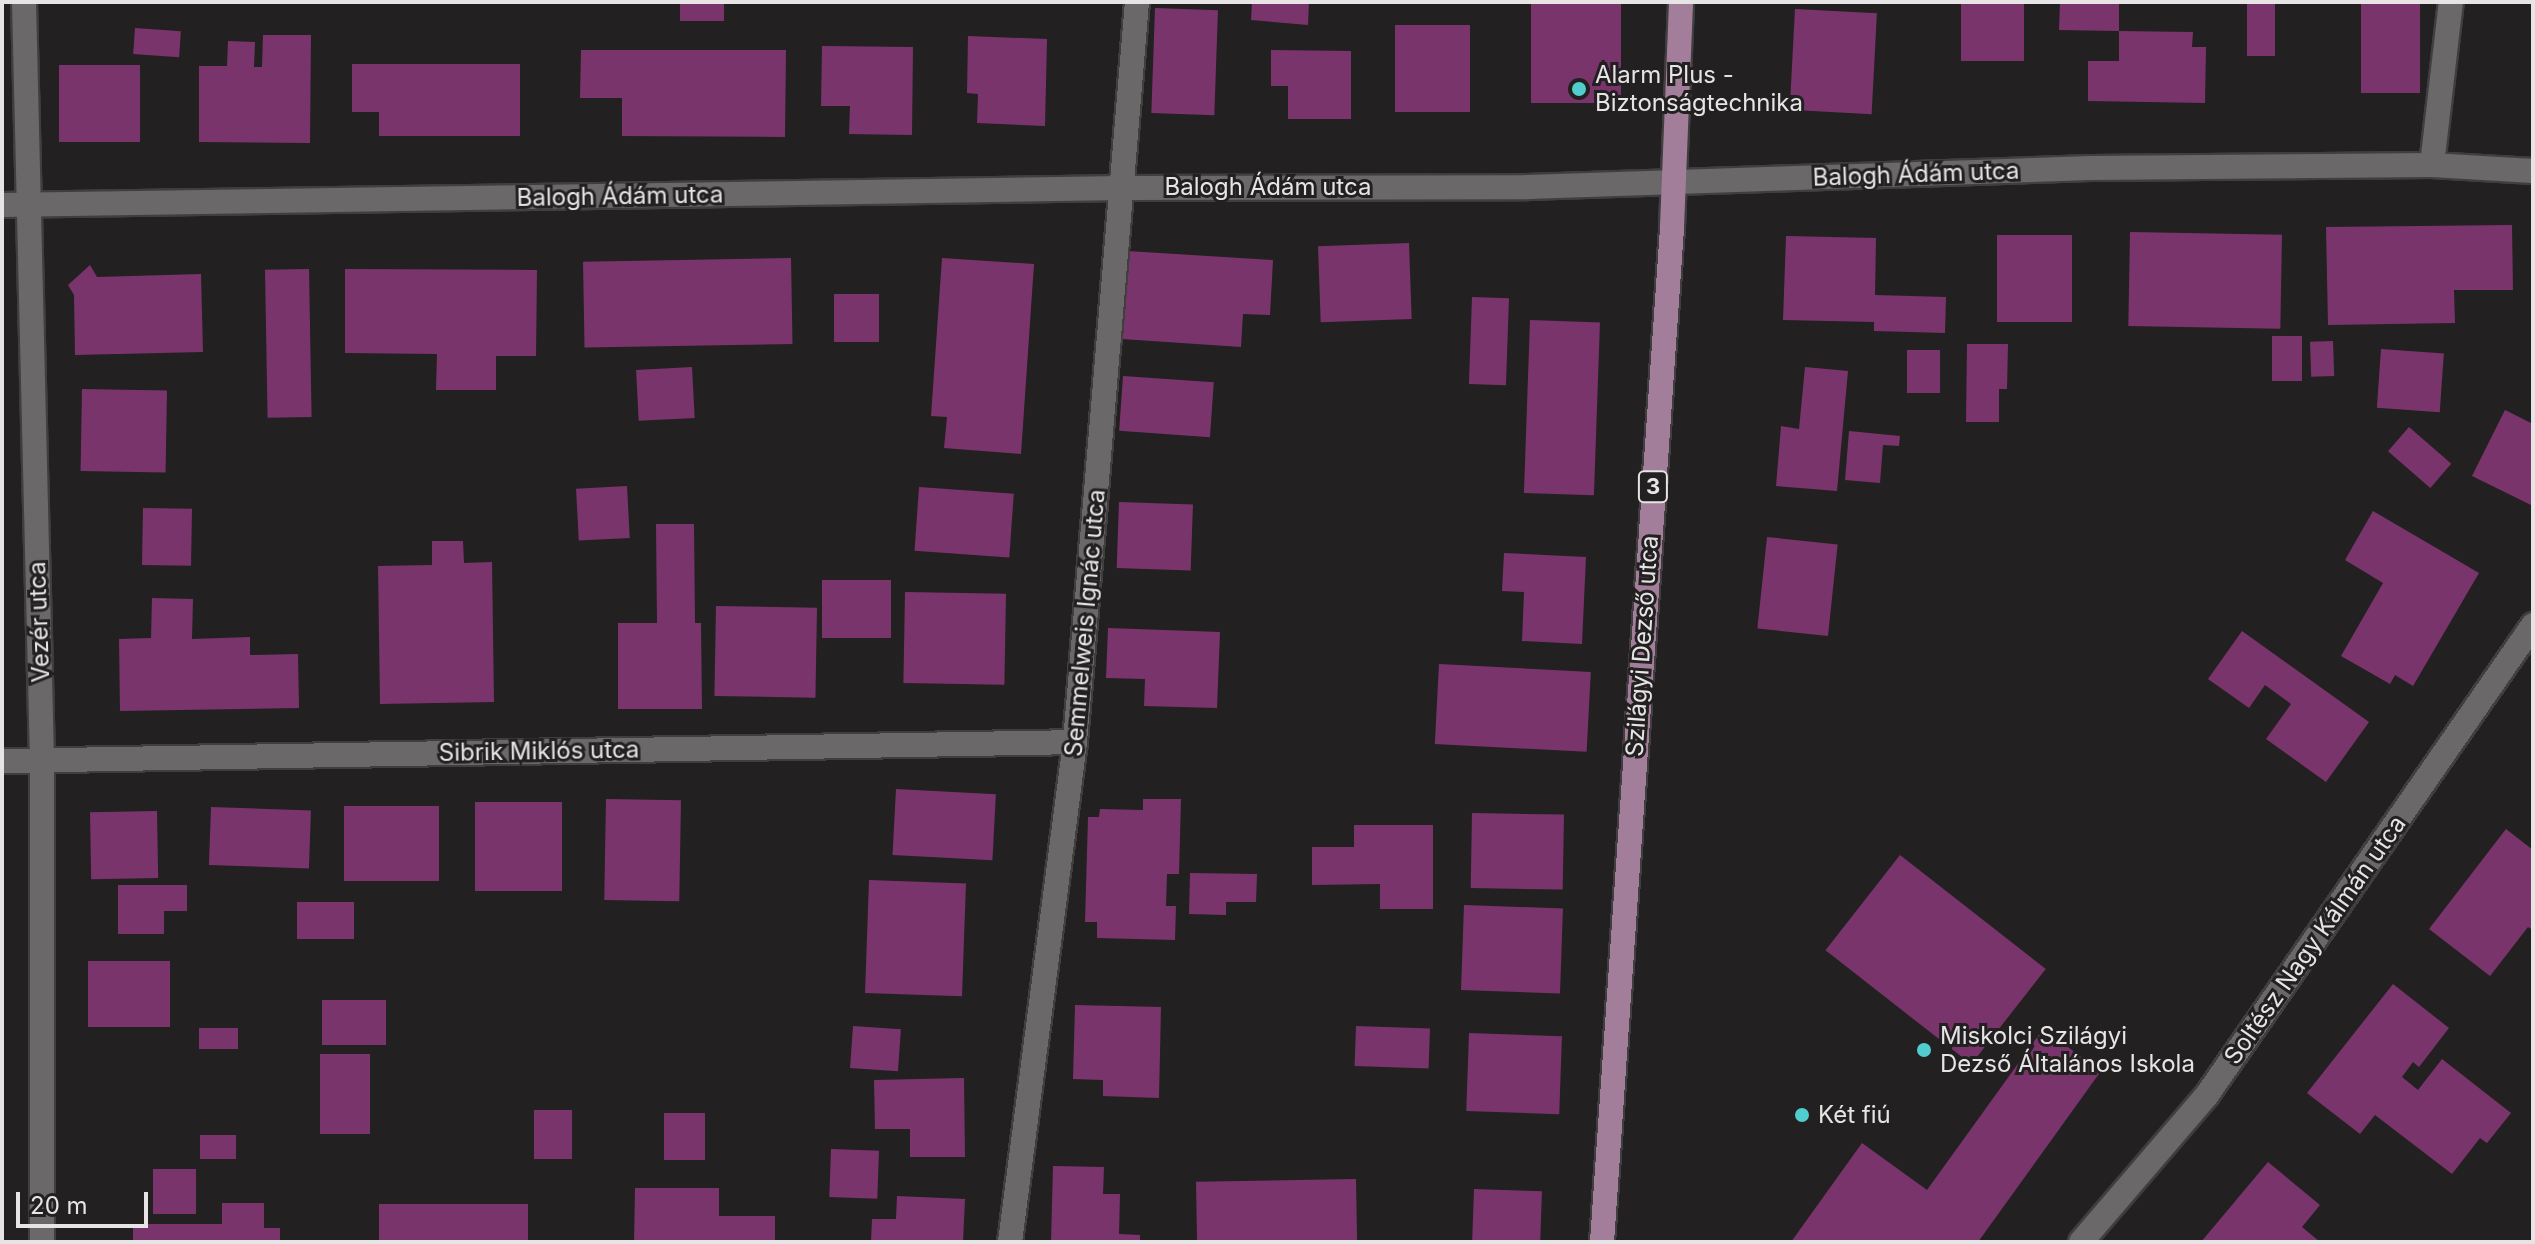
<!DOCTYPE html>
<html>
<head>
<meta charset="utf-8">
<style>
  body { margin:0 }
  #map { position:relative; width:2535px; height:1244px; overflow:hidden; background:#232022; font-family:Inter,sans-serif }
  div>[style] { position:absolute }
  [style*='--x'] { left:calc(var(--x)*1px); top:calc(var(--y)*1px); width:calc(var(--w)*1px); rotate:calc(var(--a)*1deg) }
  .building>* { inset:0; background:#7a346c; transform-origin:0 0 }
  .roads { filter:drop-shadow(2px 0 #403e3f) drop-shadow(-2px 0 #403e3f) drop-shadow(0 2px #403e3f) drop-shadow(0 -2px #403e3f) }
  .street>* { height:24px; margin:-12px; padding:0 12px; transform-origin:12px; border-radius:12px; background:#6b686a }
  .secondary>* { height:24px; margin:-12px; padding:0 12px; transform-origin:12px; border-radius:12px; background:#6b686a }
  .primary>* { height:24px; margin:-12px; padding:0 12px; transform-origin:12px; border-radius:12px; background:#a37e9b }
  .dots>* { width:22px; height:22px; translate:-50% -50%; box-sizing:border-box; border:4px solid #232022; border-radius:50% }
  span { translate:-50% -50%; white-space:nowrap; text-align:center; line-height:1.15; -webkit-text-stroke:6px #232022; paint-order:stroke }
  .shield-label span { padding:2px 6px; background:#232022; border:2px solid; border-radius:6px; -webkit-text-stroke-width:0 }
  .shield-label { font-size:22px; color:#e6e4e5; font-weight:700 }
  .poi-label { font-size:24px; color:#e6e4e5 }
  .left { translate:0 -50%; text-align:left }
  .street-label { font-size:24px; color:#e6e4e5 }
  .frame { position:absolute; inset:0; border:4px solid #e6e4e5; pointer-events:none }
  .scale { position:absolute; left:16px; top:1192px; width:132px; height:36px; box-sizing:border-box; border:4px solid #e6e4e5; border-top:0; padding-left:10px; font-size:24px; line-height:28px; white-space:nowrap; color:#e6e4e5; -webkit-text-stroke:6px #232022; paint-order:stroke }
</style>
</head>
<body>
<div id="map">
  <div class="building">
    <i style="left:680px;top:2px;width:44px;height:19px"></i>
    <i style="clip-path:polygon(1252px 2px,1309px 2px,1308px 25px,1251px 20px)"></i>
    <i style="left:1531px;top:2px;width:90px;height:101px"></i>
    <i style="left:1961px;top:2px;width:63px;height:59px"></i>
    <i style="clip-path:polygon(2060px 2px,2119px 2px,2119px 31px,2193px 32px,2192px 47px,2206px 47px,2205px 103px,2088px 101px,2088px 61px,2119px 61px,2119px 31px,2059px 30px)"></i>
    <i style="left:2247px;top:2px;width:28px;height:54px"></i>
    <i style="left:2361px;top:2px;width:59px;height:91px"></i>
    <i style="left:1155px;top:8px;width:63px;height:105px;rotate:2deg"></i>
    <i style="left:1795px;top:9px;width:82px;height:101px;rotate:3deg"></i>
    <i style="left:1395px;top:25px;width:75px;height:87px"></i>
    <i style="left:135px;top:28px;width:46px;height:26px;rotate:4deg"></i>
    <i style="clip-path:polygon(263px 35px,311px 35px,310px 143px,199px 142px,199px 66px,227px 66px,228px 41px,255px 42px,254px 67px,262px 67px)"></i>
    <i style="clip-path:polygon(968px 36px,1047px 39px,1045px 126px,977px 123px,978px 94px,967px 93px)"></i>
    <i style="clip-path:polygon(822px 46px,913px 47px,912px 135px,849px 134px,850px 106px,821px 106px)"></i>
    <i style="clip-path:polygon(581px 50px,786px 50px,785px 137px,622px 136px,622px 98px,580px 98px)"></i>
    <i style="clip-path:polygon(1271px 50px,1351px 51px,1351px 119px,1288px 119px,1288px 86px,1271px 86px)"></i>
    <i style="clip-path:polygon(352px 64px,520px 64px,520px 136px,379px 136px,379px 112px,352px 112px)"></i>
    <i style="left:59px;top:65px;width:81px;height:77px"></i>
    <i style="clip-path:polygon(2512px 225px,2513px 290px,2454px 290px,2455px 323px,2328px 325px,2326px 227px)"></i>
    <i style="left:2130px;top:232px;width:152px;height:94px;rotate:1deg"></i>
    <i style="left:1997px;top:235px;width:75px;height:87px"></i>
    <i style="clip-path:polygon(1786px 236px,1876px 238px,1875px 295px,1946px 297px,1945px 333px,1874px 331px,1874px 322px,1783px 320px)"></i>
    <i style="left:1409px;top:243px;width:76px;height:91px;rotate:88deg"></i>
    <i style="clip-path:polygon(1127px 251px,1273px 260px,1270px 315px,1243px 314px,1241px 347px,1122px 339px)"></i>
    <i style="left:791px;top:258px;width:86px;height:208px;rotate:89deg"></i>
    <i style="clip-path:polygon(942px 258px,1034px 264px,1021px 454px,944px 448px,947px 417px,931px 416px)"></i>
    <i style="clip-path:polygon(90px 265px,97px 277px,201px 274px,203px 352px,75px 355px,74px 295px,68px 285px)"></i>
    <i style="left:309px;top:269px;width:148px;height:44px;rotate:89deg"></i>
    <i style="clip-path:polygon(345px 269px,537px 270px,536px 356px,496px 356px,496px 390px,436px 390px,437px 354px,345px 353px)"></i>
    <i style="left:834px;top:294px;width:45px;height:48px"></i>
    <i style="left:1472px;top:297px;width:37px;height:87px;rotate:2deg"></i>
    <i style="left:1530px;top:320px;width:70px;height:173px;rotate:2deg"></i>
    <i style="left:2272px;top:336px;width:30px;height:45px"></i>
    <i style="left:2333px;top:341px;width:35px;height:23px;rotate:88deg"></i>
    <i style="clip-path:polygon(1967px 344px,2008px 344px,2007px 389px,1999px 389px,1999px 422px,1966px 422px)"></i>
    <i style="left:2381px;top:349px;width:63px;height:59px;rotate:4deg"></i>
    <i style="left:1907px;top:350px;width:33px;height:43px"></i>
    <i style="left:692px;top:367px;width:51px;height:56px;rotate:87deg"></i>
    <i style="clip-path:polygon(1805px 367px,1848px 371px,1837px 491px,1776px 486px,1781px 426px,1799px 429px)"></i>
    <i style="left:1123px;top:376px;width:91px;height:55px;rotate:4deg"></i>
    <i style="left:82px;top:389px;width:85px;height:82px;rotate:1deg"></i>
    <i style="clip-path:polygon(2505px 410px,2533px 424px,2533px 506px,2472px 476px)"></i>
    <i style="left:2409px;top:427px;width:56px;height:32px;rotate:41deg"></i>
    <i style="clip-path:polygon(1849px 431px,1900px 436px,1899px 446px,1883px 445px,1880px 483px,1845px 480px)"></i>
    <i style="left:627px;top:486px;width:52px;height:51px;rotate:87deg"></i>
    <i style="left:919px;top:487px;width:95px;height:64px;rotate:4deg"></i>
    <i style="left:1119px;top:502px;width:74px;height:66px;rotate:2deg"></i>
    <i style="left:143px;top:508px;width:49px;height:57px;rotate:1deg"></i>
    <i style="clip-path:polygon(2373px 511px,2479px 573px,2413px 686px,2395px 675px,2390px 684px,2341px 656px,2383px 583px,2345px 560px)"></i>
    <i style="clip-path:polygon(656px 524px,694px 524px,695px 623px,701px 623px,702px 709px,618px 709px,618px 623px,657px 623px)"></i>
    <i style="left:1767px;top:537px;width:71px;height:92px;rotate:6deg"></i>
    <i style="clip-path:polygon(432px 541px,463px 541px,464px 563px,492px 562px,494px 702px,380px 704px,378px 566px,432px 565px)"></i>
    <i style="clip-path:polygon(1504px 553px,1586px 557px,1582px 644px,1522px 641px,1524px 592px,1502px 591px)"></i>
    <i style="left:822px;top:580px;width:69px;height:58px"></i>
    <i style="left:905px;top:592px;width:101px;height:91px;rotate:1deg"></i>
    <i style="clip-path:polygon(152px 598px,193px 599px,192px 639px,250px 637px,250px 655px,298px 654px,299px 708px,120px 711px,119px 639px,151px 638px)"></i>
    <i style="left:716px;top:606px;width:101px;height:90px;rotate:1deg"></i>
    <i style="clip-path:polygon(1108px 628px,1220px 632px,1217px 708px,1144px 706px,1145px 679px,1106px 678px)"></i>
    <i style="clip-path:polygon(2242px 631px,2369px 722px,2326px 782px,2266px 739px,2291px 704px,2265px 685px,2249px 708px,2208px 679px)"></i>
    <i style="left:1439px;top:664px;width:152px;height:80px;rotate:3deg"></i>
    <i style="left:896px;top:789px;width:100px;height:66px;rotate:3deg"></i>
    <i style="left:606px;top:799px;width:75px;height:101px;rotate:1deg"></i>
    <i style="clip-path:polygon(1143px 799px,1181px 799px,1179px 874px,1167px 874px,1166px 906px,1176px 906px,1175px 940px,1097px 938px,1097px 922px,1085px 922px,1088px 817px,1099px 817px,1100px 809px,1143px 810px)"></i>
    <i style="left:475px;top:802px;width:87px;height:89px"></i>
    <i style="left:439px;top:806px;width:75px;height:95px;rotate:90deg"></i>
    <i style="left:211px;top:807px;width:100px;height:58px;rotate:2deg"></i>
    <i style="left:157px;top:811px;width:67px;height:67px;rotate:89deg"></i>
    <i style="left:1472px;top:813px;width:92px;height:75px;rotate:1deg"></i>
    <i style="clip-path:polygon(1354px 825px,1433px 825px,1433px 909px,1380px 909px,1380px 884px,1312px 885px,1312px 847px,1354px 847px)"></i>
    <i style="clip-path:polygon(2506px 829px,2533px 850px,2533px 930px,2528px 927px,2490px 976px,2429px 929px)"></i>
    <i style="left:1900px;top:855px;width:185px;height:121px;rotate:38deg"></i>
    <i style="clip-path:polygon(1190px 873px,1257px 874px,1256px 902px,1226px 902px,1226px 915px,1189px 914px)"></i>
    <i style="left:869px;top:880px;width:97px;height:113px;rotate:2deg"></i>
    <i style="clip-path:polygon(118px 885px,187px 885px,187px 911px,164px 911px,164px 934px,118px 934px)"></i>
    <i style="left:297px;top:902px;width:57px;height:37px"></i>
    <i style="left:1464px;top:905px;width:99px;height:85px;rotate:2deg"></i>
    <i style="left:88px;top:961px;width:82px;height:66px"></i>
    <i style="clip-path:polygon(2393px 984px,2449px 1028px,2419px 1067px,2413px 1062px,2402px 1077px,2418px 1090px,2442px 1059px,2511px 1113px,2487px 1143px,2480px 1138px,2452px 1174px,2375px 1115px,2360px 1134px,2307px 1093px)"></i>
    <i style="left:322px;top:1000px;width:64px;height:45px"></i>
    <i style="clip-path:polygon(1075px 1005px,1161px 1007px,1159px 1098px,1103px 1096px,1103px 1080px,1073px 1079px)"></i>
    <i style="left:853px;top:1026px;width:48px;height:42px;rotate:4deg"></i>
    <i style="left:1356px;top:1026px;width:74px;height:40px;rotate:2deg"></i>
    <i style="left:199px;top:1028px;width:39px;height:21px"></i>
    <i style="clip-path:polygon(2043px 1029px,2101px 1071px,1978px 1242px,1791px 1242px,1862px 1143px,1927px 1190px)"></i>
    <i style="left:1469px;top:1033px;width:93px;height:78px;rotate:2deg"></i>
    <i style="left:320px;top:1054px;width:50px;height:80px"></i>
    <i style="clip-path:polygon(964px 1078px,965px 1157px,910px 1157px,910px 1129px,875px 1129px,874px 1080px)"></i>
    <i style="left:534px;top:1110px;width:38px;height:49px"></i>
    <i style="left:664px;top:1113px;width:41px;height:47px"></i>
    <i style="left:200px;top:1135px;width:36px;height:24px"></i>
    <i style="left:831px;top:1149px;width:48px;height:48px;rotate:2deg"></i>
    <i style="clip-path:polygon(2268px 1162px,2320px 1205px,2302px 1227px,2320px 1242px,2201px 1242px)"></i>
    <i style="clip-path:polygon(1053px 1166px,1104px 1167px,1103px 1194px,1120px 1194px,1119px 1234px,1140px 1235px,1140px 1242px,1051px 1242px)"></i>
    <i style="left:153px;top:1169px;width:43px;height:45px"></i>
    <i style="left:1356px;top:1179px;width:63px;height:160px;rotate:89deg"></i>
    <i style="clip-path:polygon(635px 1188px,719px 1188px,719px 1216px,775px 1216px,775px 1242px,634px 1242px)"></i>
    <i style="left:1474px;top:1189px;width:68px;height:53px;rotate:2deg"></i>
    <i style="clip-path:polygon(897px 1196px,965px 1199px,963px 1242px,871px 1242px,872px 1219px,896px 1219px)"></i>
    <i style="clip-path:polygon(222px 1203px,264px 1203px,264px 1228px,280px 1228px,280px 1242px,133px 1242px,133px 1224px,222px 1224px)"></i>
    <i style="left:528px;top:1204px;width:38px;height:149px;rotate:90deg"></i>
  </div>
  <div class="roads">
    <div class="street">
      <i style="--x:24;--y:2;--w:758;--a:88.64"></i>
      <i style="--x:42;--y:760;--w:482;--a:90"></i>
      <i style="--x:2432;--y:165;--w:164;--a:-83.4"></i>
      <i style="--x:2;--y:205;--w:1121;--a:-0.87"></i>
      <i style="--x:1123;--y:188;--w:405;--a:-0.1"></i>
      <i style="--x:1528;--y:187;--w:563;--a:-1.93"></i>
      <i style="--x:2091;--y:168;--w:341;--a:-0.5"></i>
      <i style="--x:2432;--y:165;--w:101;--a:3.4"></i>
      <i style="--x:2;--y:761;--w:1073;--a:-1.01"></i>
      <i style="--x:1010;--y:1242;--w:504;--a:-82.59"></i>
      <i style="--x:1075;--y:742;--w:743;--a:-85.21"></i>
    </div>
    <div class="secondary">
      <i style="--x:2081;--y:1242;--w:194;--a:-49.4"></i>
      <i style="--x:2207;--y:1095;--w:572;--a:-55.25"></i>
    </div>
    <div class="primary">
      <i style="--x:1602;--y:1242;--w:1017;--a:-86.05"></i>
      <i style="--x:1672;--y:227;--w:225;--a:-87.7"></i>
    </div>
  </div>
  <div class="dots">
    <i style="left:1579px;top:89px;background:#52cdce"></i>
    <i style="left:1924px;top:1050px;background:#52cdce"></i>
    <i style="left:1802px;top:1115px;background:#52cdce"></i>
  </div>
  <div class="shield-label">
    <span style="left:1653px;top:487px">3</span>
  </div>
  <div class="poi-label">
    <span class="left" style="left:1595px;top:89px">Alarm Plus -<br>Biztonságtechnika</span>
    <span class="left" style="left:1940px;top:1050px">Miskolci Szilágyi<br>Dezső Általános Iskola</span>
    <span class="left" style="left:1818px;top:1115px">Két fiú</span>
  </div>
  <div class="street-label">
    <span style="left:1916px;top:174px;rotate:-2deg">Balogh Ádám utca</span>
    <span style="left:1268px;top:187px">Balogh Ádám utca</span>
    <span style="left:620px;top:196px;rotate:-1deg">Balogh Ádám utca</span>
    <span style="left:39px;top:622px;rotate:-92deg">Vezér utca</span>
    <span style="left:1085px;top:623px;rotate:-85deg">Semmelweis Ignác utca</span>
    <span style="left:1642px;top:646px;rotate:-86deg">Szilágyi Dezső utca</span>
    <span style="left:539px;top:751px;rotate:-1deg">Sibrik Miklós utca</span>
    <span style="left:2315px;top:940px;rotate:-55deg">Soltész Nagy Kálmán utca</span>
  </div>
  <div class="frame"></div>
  <div class="scale">20 m</div>
</div>
</body>
</html>
